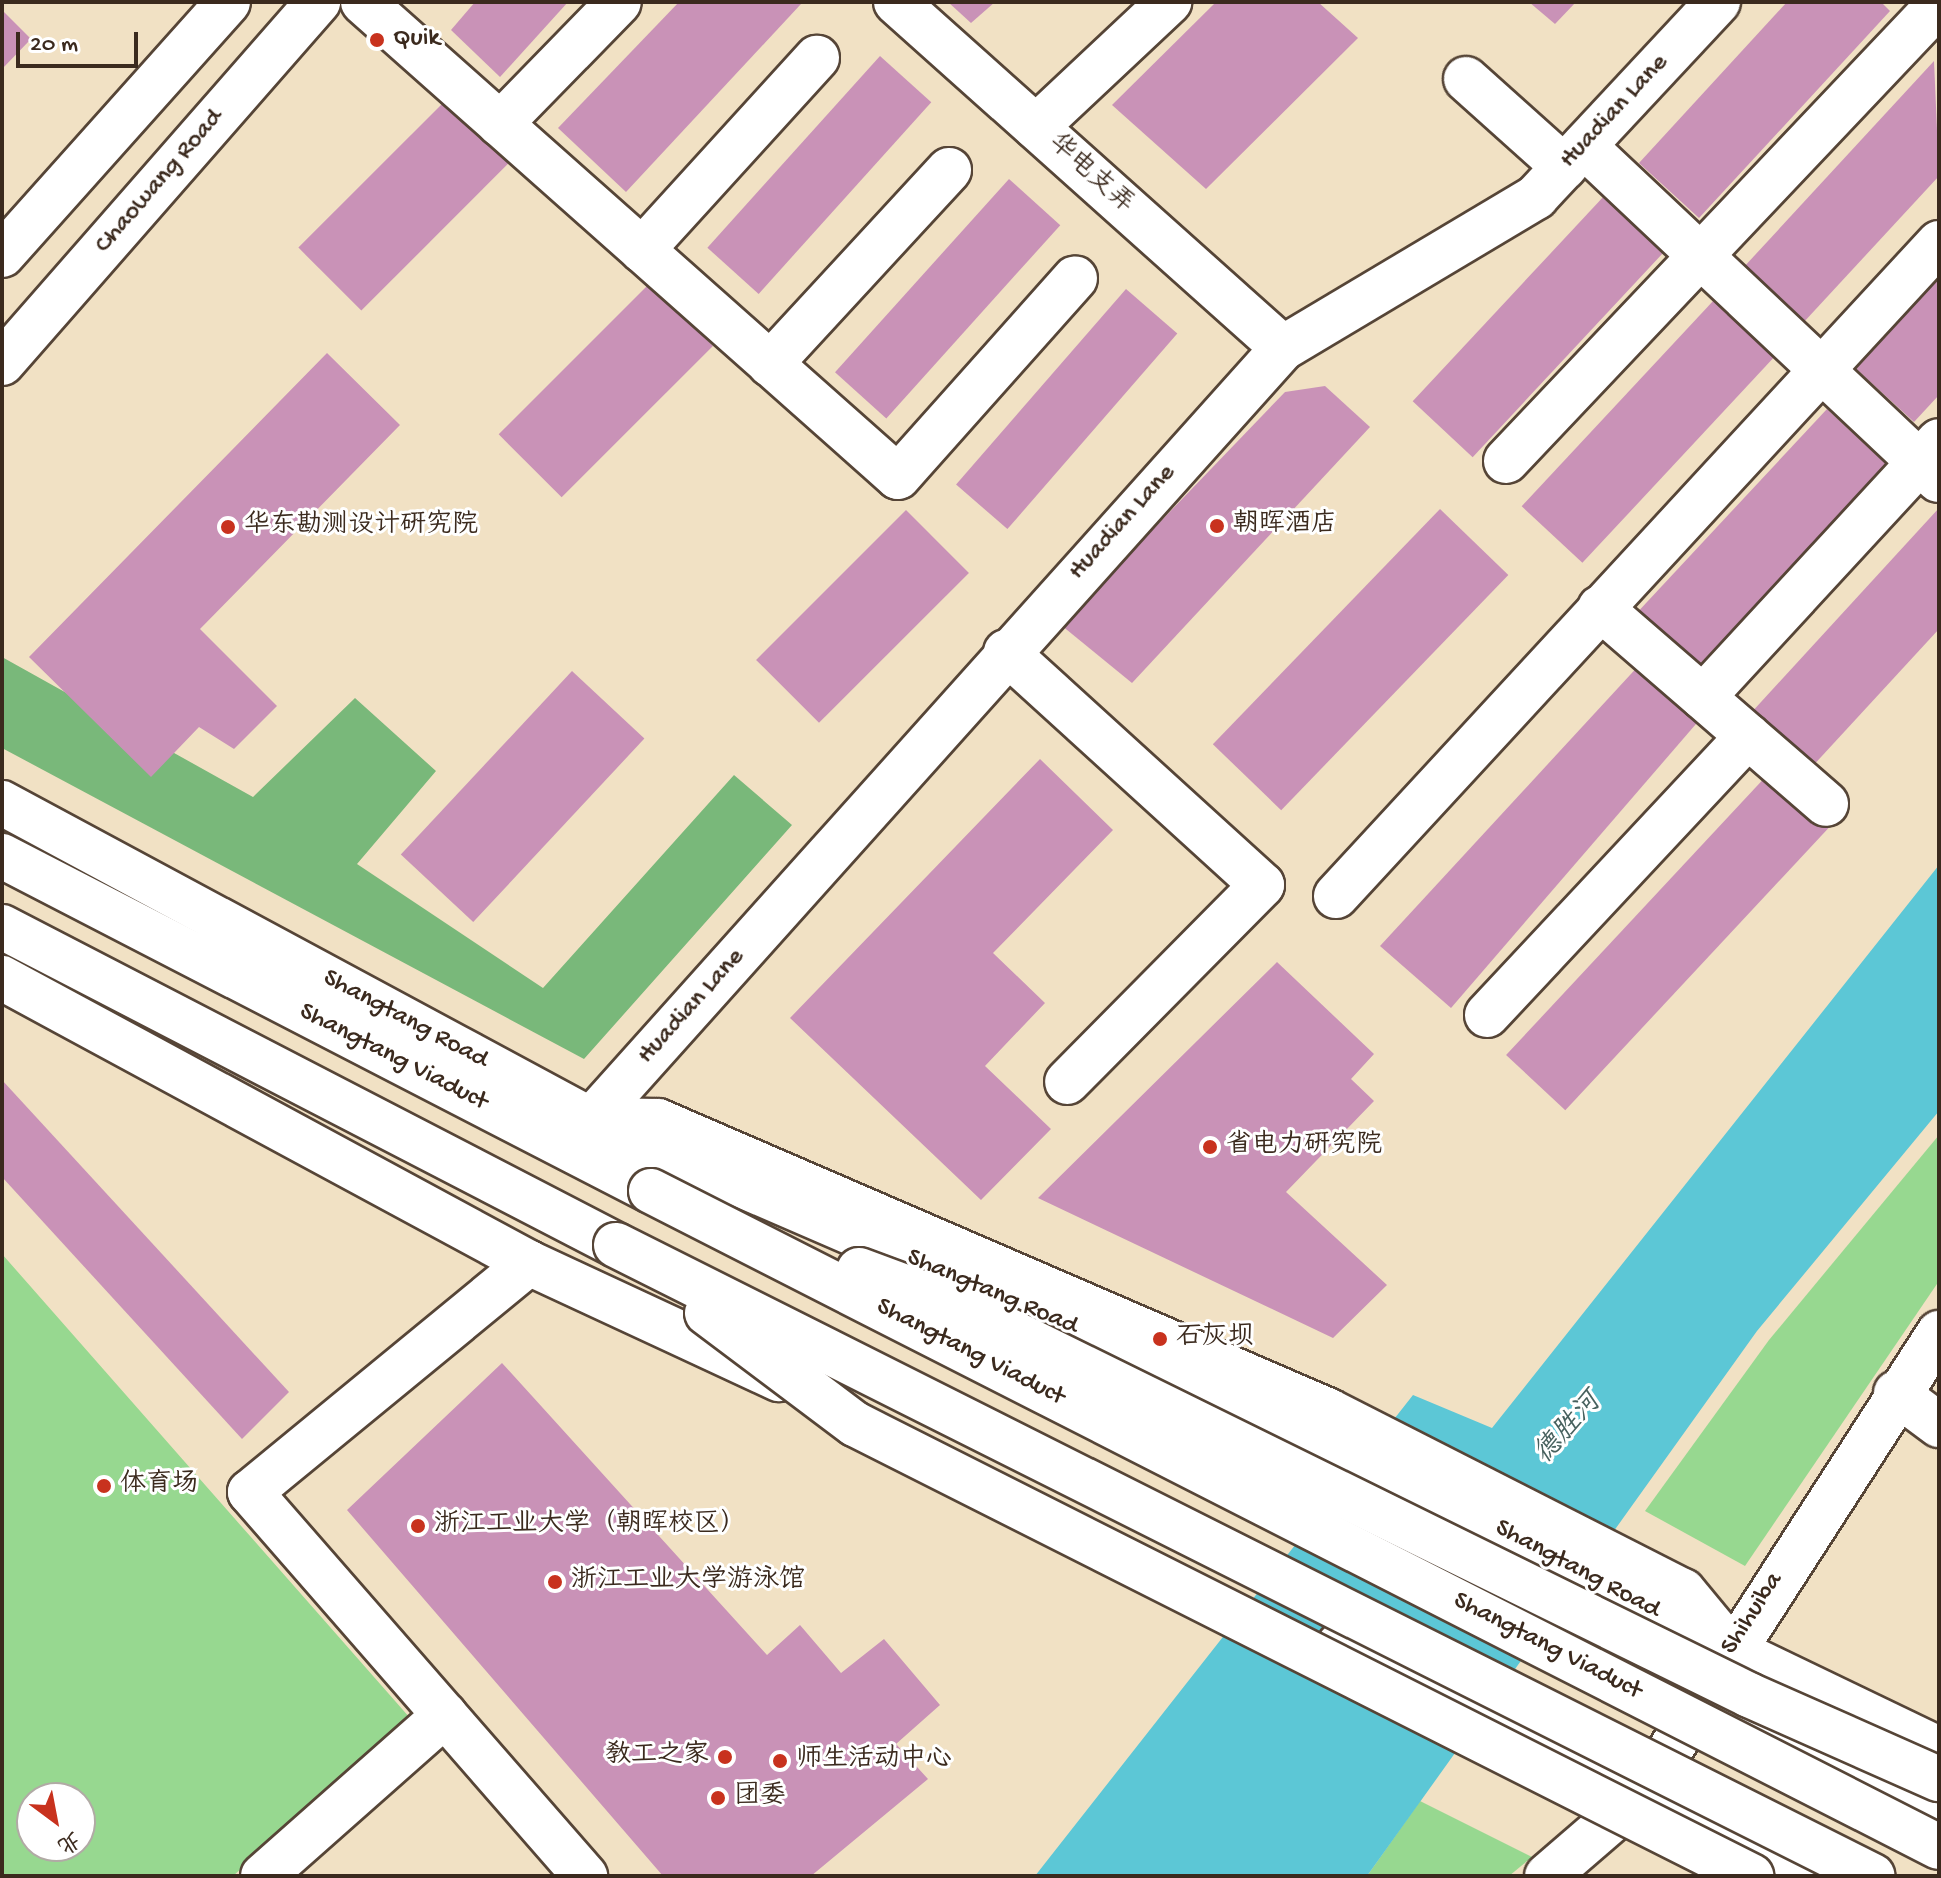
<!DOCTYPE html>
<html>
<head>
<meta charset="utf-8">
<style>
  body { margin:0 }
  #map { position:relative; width:1941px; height:1878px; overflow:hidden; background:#f1e1c4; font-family:"Gochi Hand","LXGW WenKai TC",sans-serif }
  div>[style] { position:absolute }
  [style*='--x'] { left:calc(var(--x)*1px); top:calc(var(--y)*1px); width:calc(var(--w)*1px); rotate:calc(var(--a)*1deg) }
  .green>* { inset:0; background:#97d890 }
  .forest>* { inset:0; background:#79b87a }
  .water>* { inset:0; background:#5cc7d6 }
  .building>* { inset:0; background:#c992b7; transform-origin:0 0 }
  .roads { filter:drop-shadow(2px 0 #564537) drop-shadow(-2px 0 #564537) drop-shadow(0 2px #564537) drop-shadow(0 -2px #564537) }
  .minor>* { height:44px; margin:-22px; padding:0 22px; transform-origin:22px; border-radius:22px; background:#fff }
  .major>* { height:44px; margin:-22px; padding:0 22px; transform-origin:22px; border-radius:22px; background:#fff }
  .highway>* { height:44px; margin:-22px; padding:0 22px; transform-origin:22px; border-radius:22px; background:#fff }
  .bridges { filter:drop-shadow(2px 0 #564537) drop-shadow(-2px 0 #564537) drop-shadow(0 2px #564537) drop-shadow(0 -2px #564537) }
  .highway-bridge>* { height:44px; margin:-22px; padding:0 22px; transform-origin:22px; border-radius:22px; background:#fff }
  .dots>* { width:22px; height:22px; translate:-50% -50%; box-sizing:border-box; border:4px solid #fff; border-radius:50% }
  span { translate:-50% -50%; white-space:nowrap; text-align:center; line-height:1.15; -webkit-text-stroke:6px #fff; paint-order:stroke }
  .poi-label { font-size:26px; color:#3b2a1e }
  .left { translate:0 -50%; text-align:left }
  .right { translate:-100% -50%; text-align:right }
  .street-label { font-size:26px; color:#3b2a1e }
  .water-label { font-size:28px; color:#47615e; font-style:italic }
  .frame { position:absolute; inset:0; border:4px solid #3b2a1e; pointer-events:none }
  .north { position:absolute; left:16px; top:1782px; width:80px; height:80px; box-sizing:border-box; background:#fff; border:2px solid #b1aaa5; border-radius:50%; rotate:148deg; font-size:22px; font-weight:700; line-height:32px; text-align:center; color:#3b2a1e }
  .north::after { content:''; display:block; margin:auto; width:28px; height:36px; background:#c8321e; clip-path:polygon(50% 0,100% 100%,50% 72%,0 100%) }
  .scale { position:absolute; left:16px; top:32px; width:122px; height:36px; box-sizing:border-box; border:4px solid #3b2a1e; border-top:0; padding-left:10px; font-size:24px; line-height:28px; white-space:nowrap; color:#3b2a1e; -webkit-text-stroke:6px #fff; paint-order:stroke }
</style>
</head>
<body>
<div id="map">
  <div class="green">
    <i style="clip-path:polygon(1939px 1135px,1939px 1281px,1745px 1566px,1645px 1511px,1769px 1340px)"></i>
    <i style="clip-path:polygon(evenodd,2px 1254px,410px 1718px,233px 1876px,2px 1876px,2px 1254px,32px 1798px,80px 1798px,80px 1846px,32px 1846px,32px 1798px)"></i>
    <i style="clip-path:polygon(1420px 1801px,1532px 1857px,1509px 1876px,1367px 1876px)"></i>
  </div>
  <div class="forest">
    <i style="clip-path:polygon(2px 657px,253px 797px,355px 698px,436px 771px,357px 864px,543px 988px,734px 775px,792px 825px,584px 1059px,2px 748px)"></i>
  </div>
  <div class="water">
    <i style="clip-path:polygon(1939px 865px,1939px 1111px,1757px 1331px,1367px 1876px,1035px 1876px,1413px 1395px,1492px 1428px)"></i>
  </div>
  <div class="building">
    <i style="clip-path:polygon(475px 2px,568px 2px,500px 77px,451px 30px)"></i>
    <i style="clip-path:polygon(679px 2px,801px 4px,626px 192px,558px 128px)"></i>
    <i style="clip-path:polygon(948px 2px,995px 2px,971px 23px)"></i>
    <i style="clip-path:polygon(1216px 2px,1318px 2px,1358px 38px,1206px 189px,1112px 105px)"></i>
    <i style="clip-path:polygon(1529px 2px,1576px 2px,1555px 24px)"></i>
    <i style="clip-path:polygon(1787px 2px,1881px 2px,1890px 11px,1699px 218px,1639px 163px)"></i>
    <i style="clip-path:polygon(2px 10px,31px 39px,2px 69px)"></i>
    <i style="left:880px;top:56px;width:69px;height:258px;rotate:42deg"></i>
    <i style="clip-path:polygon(1934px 61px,1939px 176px,1803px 323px,1743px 268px)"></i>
    <i style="left:449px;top:97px;width:89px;height:213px;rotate:45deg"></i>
    <i style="left:1009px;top:179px;width:69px;height:260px;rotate:42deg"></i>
    <i style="left:1605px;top:195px;width:82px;height:282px;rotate:43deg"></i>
    <i style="clip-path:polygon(1939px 275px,1939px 395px,1914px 422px,1854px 367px)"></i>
    <i style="left:650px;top:283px;width:89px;height:214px;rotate:45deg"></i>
    <i style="left:1126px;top:289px;width:68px;height:259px;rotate:41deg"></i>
    <i style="left:1714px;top:300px;width:83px;height:282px;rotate:43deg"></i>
    <i style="clip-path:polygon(327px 353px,400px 425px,200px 629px,277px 706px,234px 749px,199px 727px,151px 777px,29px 657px)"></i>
    <i style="clip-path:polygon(1325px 386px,1370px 427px,1132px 683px,1061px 625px,1285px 392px)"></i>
    <i style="left:1827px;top:409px;width:81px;height:282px;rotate:43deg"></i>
    <i style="clip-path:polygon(1939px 508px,1939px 629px,1810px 769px,1750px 714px)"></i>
    <i style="left:1440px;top:509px;width:95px;height:327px;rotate:44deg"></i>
    <i style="left:906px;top:510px;width:89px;height:212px;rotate:45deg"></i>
    <i style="clip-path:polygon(1642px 662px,1702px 717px,1451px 1008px,1380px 946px)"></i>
    <i style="left:572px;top:671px;width:99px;height:251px;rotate:43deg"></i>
    <i style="clip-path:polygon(1040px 759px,1113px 830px,993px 953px,1045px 1003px,985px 1066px,1051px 1129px,981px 1200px,790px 1018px)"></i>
    <i style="left:1770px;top:772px;width:81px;height:387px;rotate:43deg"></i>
    <i style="clip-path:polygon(1277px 962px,1374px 1054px,1351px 1079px,1374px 1101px,1286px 1192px,1387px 1285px,1333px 1338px,1038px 1198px)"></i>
    <i style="clip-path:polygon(2px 1080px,289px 1392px,242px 1439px,2px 1177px)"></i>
    <i style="clip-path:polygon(502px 1363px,767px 1655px,800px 1625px,841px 1673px,884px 1639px,940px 1705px,896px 1744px,928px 1779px,811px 1876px,663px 1876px,347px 1510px)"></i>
  </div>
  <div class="roads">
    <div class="minor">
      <i style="--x:363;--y:2;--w:715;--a:41.6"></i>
      <i style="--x:898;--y:477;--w:266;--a:-48.3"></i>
      <i style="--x:896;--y:2;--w:519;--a:41.8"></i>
      <i style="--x:1466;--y:79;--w:132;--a:41.9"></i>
      <i style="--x:500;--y:124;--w:170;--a:-45.7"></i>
      <i style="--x:1036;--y:127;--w:183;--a:-43.2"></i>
      <i style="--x:1584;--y:146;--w:487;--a:43.3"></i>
      <i style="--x:642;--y:250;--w:260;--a:-47.7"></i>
      <i style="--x:770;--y:364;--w:264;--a:-47.3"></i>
      <i style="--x:1506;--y:461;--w:630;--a:-46.54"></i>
      <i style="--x:1600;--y:608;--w:299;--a:40.9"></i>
      <i style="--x:1006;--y:652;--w:346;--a:42.3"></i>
      <i style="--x:1262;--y:885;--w:277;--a:134.7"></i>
      <i style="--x:1703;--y:697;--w:348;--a:-47.3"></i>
      <i style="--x:1336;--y:896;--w:889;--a:-47.28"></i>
      <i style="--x:1487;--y:1015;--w:382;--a:-46.9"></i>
      <i style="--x:591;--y:1120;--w:1037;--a:-48.13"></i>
      <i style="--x:1283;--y:348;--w:295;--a:-30.8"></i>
      <i style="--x:1536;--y:197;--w:267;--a:-47"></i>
      <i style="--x:591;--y:1120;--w:67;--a:0.9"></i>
      <i style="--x:658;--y:1121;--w:731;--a:23.37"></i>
      <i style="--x:1329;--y:1411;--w:397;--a:27"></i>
      <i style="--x:1683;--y:1591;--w:75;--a:50.4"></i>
      <i style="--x:1731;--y:1649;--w:231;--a:25.7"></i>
      <i style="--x:529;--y:1263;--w:361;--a:140.6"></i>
      <i style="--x:250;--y:1492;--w:510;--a:48.9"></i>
      <i style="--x:1896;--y:1393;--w:54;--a:36.7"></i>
      <i style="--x:263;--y:1876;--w:243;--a:-41.5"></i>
      <i style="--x:1547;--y:1876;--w:124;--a:-40.8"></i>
      <i style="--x:1641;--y:1795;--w:550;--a:-57.18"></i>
    </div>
    <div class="major">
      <i style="--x:2;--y:255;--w:339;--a:-48.2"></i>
      <i style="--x:2;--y:363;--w:480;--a:-48.8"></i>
      <i style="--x:2;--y:803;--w:669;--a:28.29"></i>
      <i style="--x:591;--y:1120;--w:801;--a:23.4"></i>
      <i style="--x:1326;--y:1438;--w:399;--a:27.7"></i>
      <i style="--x:1679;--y:1623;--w:77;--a:74.2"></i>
      <i style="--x:1700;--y:1697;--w:266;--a:26.1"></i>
      <i style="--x:2;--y:978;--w:599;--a:28.4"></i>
      <i style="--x:529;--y:1263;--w:276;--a:24.9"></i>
      <i style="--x:1340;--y:1644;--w:526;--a:26.18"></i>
    </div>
    <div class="highway">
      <i style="--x:2;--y:856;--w:730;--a:27.3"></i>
      <i style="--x:2;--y:927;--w:691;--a:27.38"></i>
    </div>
  </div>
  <div class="bridges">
    <div class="highway-bridge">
      <i style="--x:651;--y:1191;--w:1445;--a:26.99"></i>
      <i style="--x:616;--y:1245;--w:1406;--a:26.66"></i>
      <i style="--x:859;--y:1270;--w:115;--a:20.3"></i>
      <i style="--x:967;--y:1310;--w:872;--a:26.21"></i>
      <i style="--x:1749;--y:1695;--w:208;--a:23.9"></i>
      <i style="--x:707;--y:1313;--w:185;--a:36.9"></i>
      <i style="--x:855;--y:1424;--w:1004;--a:26.77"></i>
    </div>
  </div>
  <div class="dots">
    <i style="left:377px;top:40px;background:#c8321e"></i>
    <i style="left:1217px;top:526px;background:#c8321e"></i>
    <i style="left:228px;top:527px;background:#c8321e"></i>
    <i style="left:1210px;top:1147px;background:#c8321e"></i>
    <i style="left:1160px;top:1339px;background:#c8321e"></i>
    <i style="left:104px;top:1486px;background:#c8321e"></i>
    <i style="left:418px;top:1526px;background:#c8321e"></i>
    <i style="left:555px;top:1582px;background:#c8321e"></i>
    <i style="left:725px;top:1757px;background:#c8321e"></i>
    <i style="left:780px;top:1761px;background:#c8321e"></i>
    <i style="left:718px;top:1798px;background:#c8321e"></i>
  </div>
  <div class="poi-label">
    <span class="left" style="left:393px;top:40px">Quik</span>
    <span class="left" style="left:1233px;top:526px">朝晖酒店</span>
    <span class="left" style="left:244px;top:527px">华东勘测设计研究院</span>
    <span class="left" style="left:1226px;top:1147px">省电力研究院</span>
    <span class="left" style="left:1176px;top:1339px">石灰坝</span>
    <span class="left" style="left:120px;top:1486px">体育场</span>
    <span class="left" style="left:434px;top:1526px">浙江工业大学（朝晖校区）</span>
    <span class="left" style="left:571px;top:1582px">浙江工业大学游泳馆</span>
    <span class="right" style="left:709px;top:1757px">教工之家</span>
    <span class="left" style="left:796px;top:1761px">师生活动中心</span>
    <span class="left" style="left:734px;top:1798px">团委</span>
  </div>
  <div class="street-label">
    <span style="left:1615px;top:112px;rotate:-47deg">Huadian Lane</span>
    <span style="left:1090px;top:175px;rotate:42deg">华电支弄</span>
    <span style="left:160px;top:182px;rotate:-49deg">Chaowang Road</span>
    <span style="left:1123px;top:523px;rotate:-48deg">Huadian Lane</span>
    <span style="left:692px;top:1007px;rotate:-48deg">Huadian Lane</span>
    <span style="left:405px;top:1020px;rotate:28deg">Shangtang Road</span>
    <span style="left:393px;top:1058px;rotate:27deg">Shangtang Viaduct</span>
    <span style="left:992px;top:1293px;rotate:23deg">Shangtang Road</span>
    <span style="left:970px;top:1353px;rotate:27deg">Shangtang Viaduct</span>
    <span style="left:1577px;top:1570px;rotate:28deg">Shangtang Road</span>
    <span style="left:1753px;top:1614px;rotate:-57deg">Shihuiba</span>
    <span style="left:1547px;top:1647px;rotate:27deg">Shangtang Viaduct</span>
  </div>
  <div class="water-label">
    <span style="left:1569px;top:1429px;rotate:-48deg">德胜河</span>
  </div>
  <div class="frame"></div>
  <div class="north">北</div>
  <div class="scale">20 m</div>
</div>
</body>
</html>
